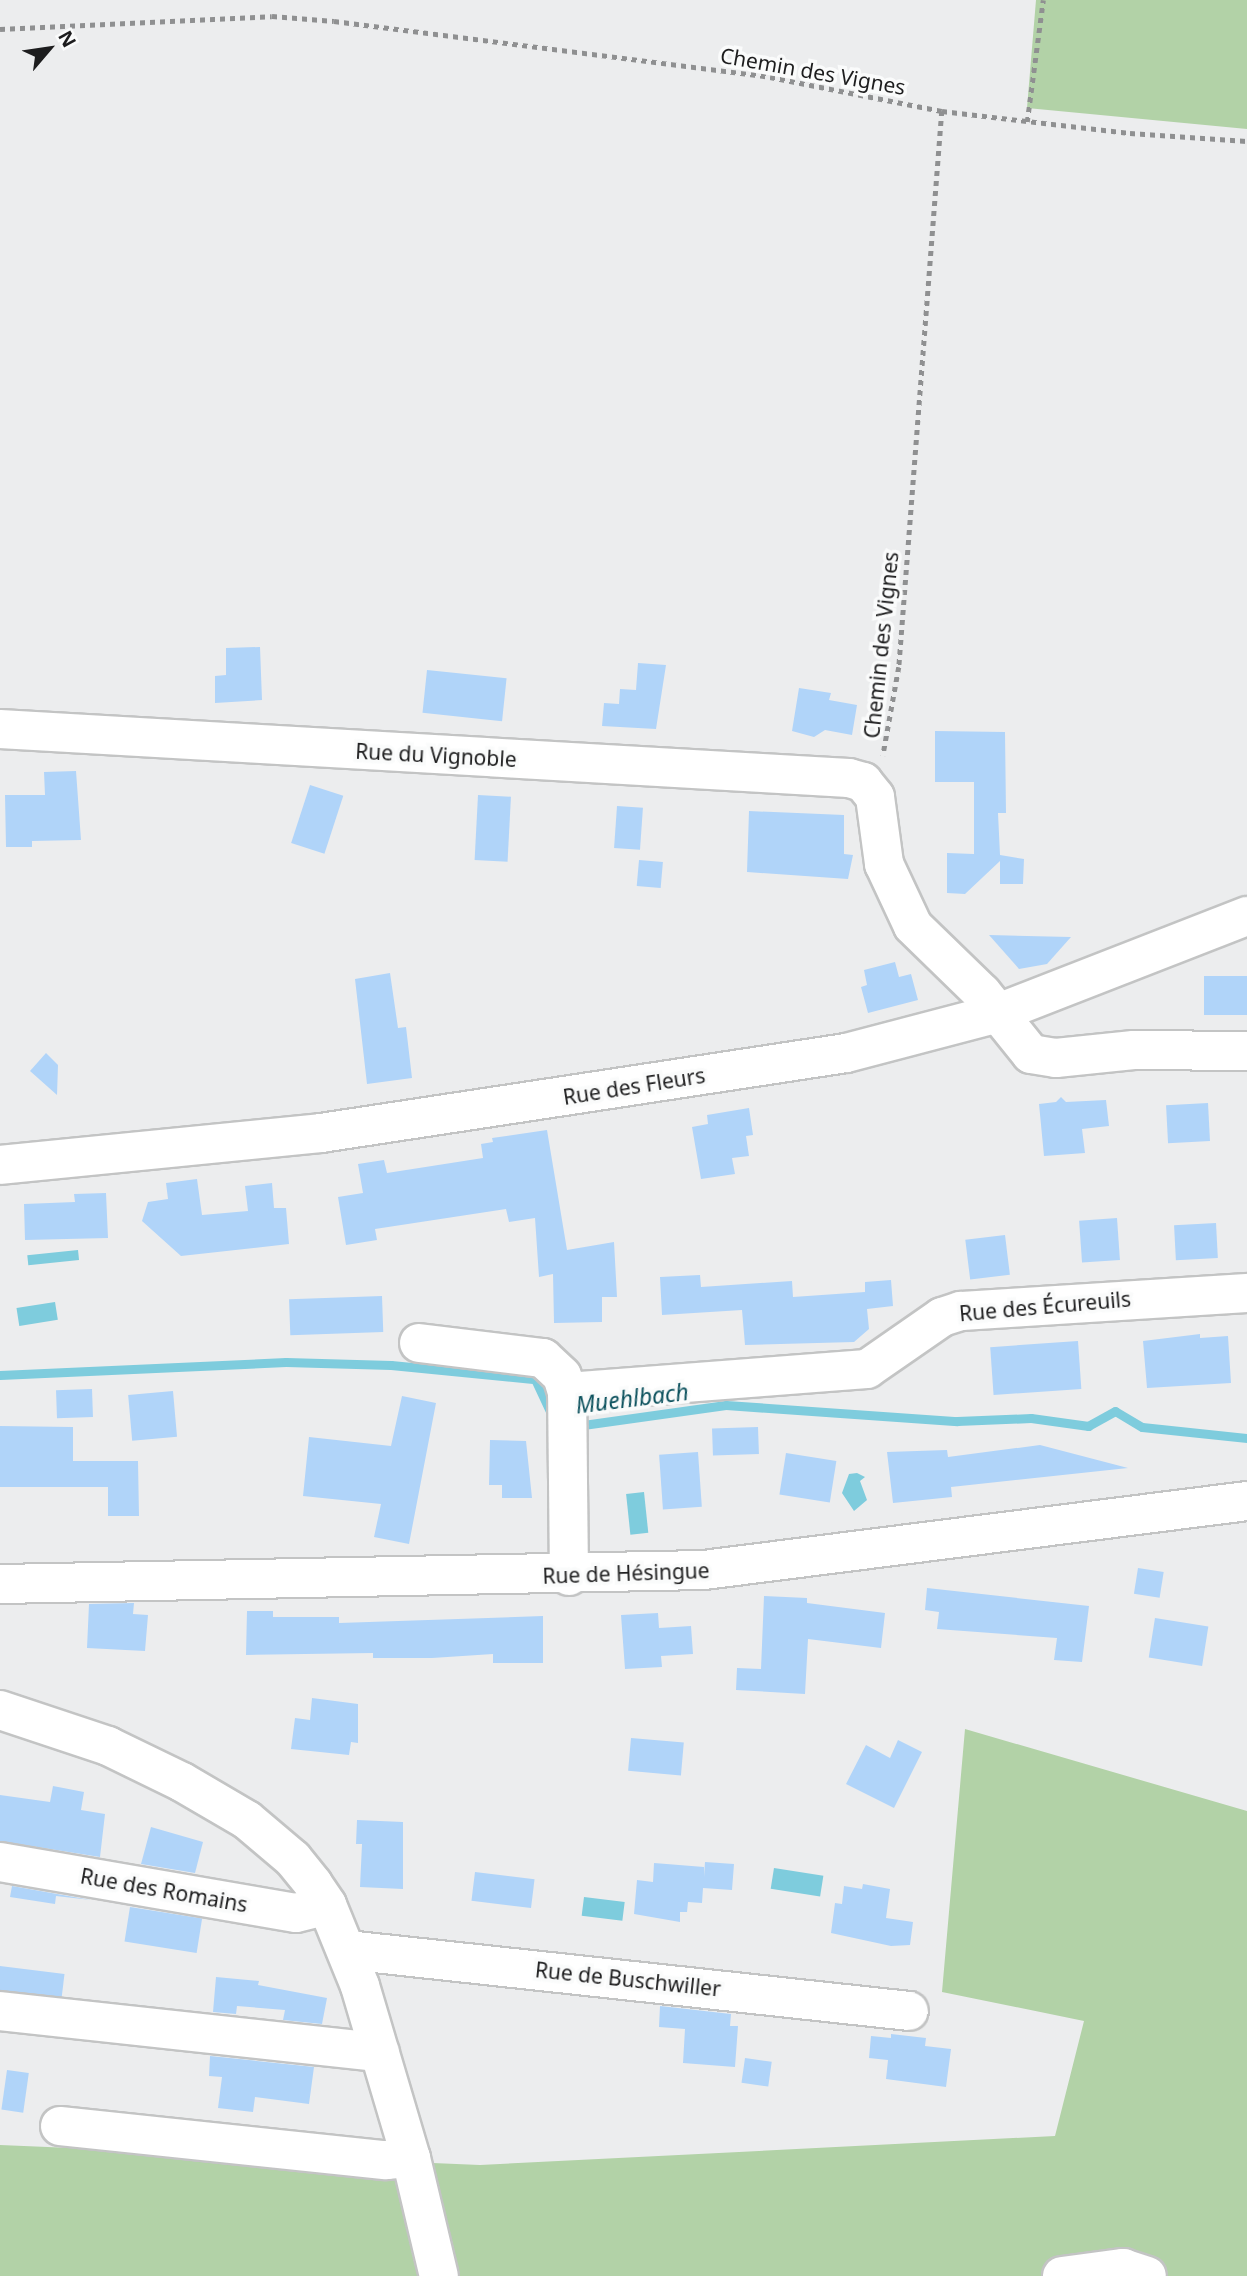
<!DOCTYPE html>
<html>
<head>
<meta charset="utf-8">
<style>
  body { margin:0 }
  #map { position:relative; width:1247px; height:2276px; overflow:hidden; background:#ecedee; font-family:"Noto Sans",sans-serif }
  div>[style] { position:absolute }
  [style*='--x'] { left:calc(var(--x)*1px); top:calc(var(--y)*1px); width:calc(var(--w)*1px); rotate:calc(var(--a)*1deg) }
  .green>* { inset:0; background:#b2d2a7 }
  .water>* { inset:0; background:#7eccdd; transform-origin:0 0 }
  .stream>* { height:9px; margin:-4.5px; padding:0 4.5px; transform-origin:4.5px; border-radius:4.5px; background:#7eccdd }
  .building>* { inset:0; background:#b0d4f9; transform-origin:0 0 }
  .path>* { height:4.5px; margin-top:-2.25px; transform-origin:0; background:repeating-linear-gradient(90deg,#8f9091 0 5px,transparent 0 10px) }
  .roads { filter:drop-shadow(2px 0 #c3c4c4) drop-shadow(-2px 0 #c3c4c4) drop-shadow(0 2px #c3c4c4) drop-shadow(0 -2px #c3c4c4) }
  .minor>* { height:38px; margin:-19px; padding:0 19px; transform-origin:19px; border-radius:19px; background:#fff }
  span { translate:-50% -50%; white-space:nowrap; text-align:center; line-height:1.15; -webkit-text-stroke:7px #fafbfb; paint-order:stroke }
  .street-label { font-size:21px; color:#1d1d1e }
  .water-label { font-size:23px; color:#0c515d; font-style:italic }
  .north { position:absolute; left:14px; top:14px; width:70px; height:70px; -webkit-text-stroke:5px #fafbfb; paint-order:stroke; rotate:61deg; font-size:19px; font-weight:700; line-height:28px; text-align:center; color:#1d1d1e }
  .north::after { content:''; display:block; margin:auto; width:24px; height:32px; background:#1d1d1e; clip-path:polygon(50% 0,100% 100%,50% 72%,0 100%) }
</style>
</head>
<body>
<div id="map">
  <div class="green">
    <i style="clip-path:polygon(1036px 0,1247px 0,1247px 129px,1027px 108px)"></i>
    <i style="clip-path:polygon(965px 1729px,1247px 1811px,1247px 2276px,0 2276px,0 2145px,480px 2165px,1055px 2136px,1084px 2021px,942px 1992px)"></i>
  </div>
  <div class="water">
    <i style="left:78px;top:1250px;width:10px;height:51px;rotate:84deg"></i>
    <i style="left:55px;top:1302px;width:18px;height:39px;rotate:81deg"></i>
    <i style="clip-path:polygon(857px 1473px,865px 1477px,860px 1481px,867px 1500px,854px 1511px,842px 1493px,849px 1474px)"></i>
    <i style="left:644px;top:1492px;width:41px;height:18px;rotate:84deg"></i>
    <i style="left:774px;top:1868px;width:50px;height:21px;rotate:9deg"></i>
    <i style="left:584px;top:1897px;width:41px;height:19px;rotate:7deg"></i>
  </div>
  <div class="stream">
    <i style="--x:0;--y:1375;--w:286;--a:-2.6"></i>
    <i style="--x:286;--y:1362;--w:105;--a:1.6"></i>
    <i style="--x:391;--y:1365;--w:145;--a:5.6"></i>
    <i style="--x:535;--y:1379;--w:40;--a:65"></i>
    <i style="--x:576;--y:1426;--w:151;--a:-8"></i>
    <i style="--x:726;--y:1405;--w:232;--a:4"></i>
    <i style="--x:957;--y:1421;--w:74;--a:-2.3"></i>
    <i style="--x:1031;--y:1418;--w:58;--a:8"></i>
    <i style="--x:1088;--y:1426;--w:31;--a:-29"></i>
    <i style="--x:1115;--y:1411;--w:31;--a:31"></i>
    <i style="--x:1142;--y:1427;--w:106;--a:6"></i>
  </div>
  <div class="building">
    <i style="clip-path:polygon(260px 647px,262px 700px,215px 703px,215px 676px,226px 675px,226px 648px)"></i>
    <i style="clip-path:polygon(638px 663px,666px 665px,656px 729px,602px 726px,604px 703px,619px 704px,620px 689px,636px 690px)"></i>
    <i style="left:427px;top:670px;width:80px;height:43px;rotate:6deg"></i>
    <i style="clip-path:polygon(799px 688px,831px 693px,829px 700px,857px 705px,852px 735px,825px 730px,814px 737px,792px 731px)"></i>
    <i style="clip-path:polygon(935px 731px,1005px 732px,1006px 813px,998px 813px,1000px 855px,1024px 859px,1023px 884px,1000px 884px,1000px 861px,965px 894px,947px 893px,947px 853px,974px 854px,974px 782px,935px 782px)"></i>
    <i style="clip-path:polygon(76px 771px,81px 840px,32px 841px,32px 847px,6px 847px,5px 795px,45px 795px,44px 772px)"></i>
    <i style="left:310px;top:785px;width:35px;height:61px;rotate:18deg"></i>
    <i style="left:478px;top:795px;width:33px;height:65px;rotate:3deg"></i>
    <i style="left:617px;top:806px;width:26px;height:42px;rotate:4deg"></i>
    <i style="clip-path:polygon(749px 811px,844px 815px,844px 854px,853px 855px,848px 879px,747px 872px)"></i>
    <i style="left:639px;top:860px;width:24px;height:26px;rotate:5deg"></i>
    <i style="clip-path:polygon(989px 935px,1071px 937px,1047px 964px,1019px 969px)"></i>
    <i style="clip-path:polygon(895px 962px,899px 977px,911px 974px,918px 1000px,868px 1013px,861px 987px,867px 985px,864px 970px)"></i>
    <i style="clip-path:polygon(390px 973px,398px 1028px,406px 1027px,412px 1078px,367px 1084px,355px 979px)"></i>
    <i style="left:1204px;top:976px;width:43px;height:39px"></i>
    <i style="clip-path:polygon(46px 1053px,58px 1065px,57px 1095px,30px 1071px)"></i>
    <i style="clip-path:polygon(1061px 1097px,1066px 1102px,1106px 1100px,1109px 1126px,1082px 1129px,1085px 1153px,1044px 1156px,1039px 1104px,1056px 1102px)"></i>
    <i style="left:1208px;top:1103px;width:38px;height:42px;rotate:87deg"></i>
    <i style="clip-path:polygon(749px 1108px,753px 1135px,746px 1136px,749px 1156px,732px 1158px,735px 1174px,701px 1179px,692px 1127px,708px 1124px,707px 1115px)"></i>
    <i style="clip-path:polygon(547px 1130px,567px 1250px,614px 1242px,617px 1297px,602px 1297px,602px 1322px,554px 1323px,553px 1274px,539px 1277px,535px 1218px,509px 1222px,506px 1209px,375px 1229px,377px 1240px,346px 1245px,338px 1197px,363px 1193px,358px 1164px,384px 1160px,387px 1173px,483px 1158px,481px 1144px,493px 1142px,492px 1138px)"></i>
    <i style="clip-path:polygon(197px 1179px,202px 1215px,248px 1211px,245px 1186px,272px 1183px,274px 1208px,286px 1208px,289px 1244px,181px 1256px,142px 1221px,148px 1202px,168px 1199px,166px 1183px)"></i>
    <i style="clip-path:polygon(106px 1193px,108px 1238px,25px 1240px,24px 1204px,75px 1202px,74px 1194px)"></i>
    <i style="left:1117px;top:1218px;width:42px;height:38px;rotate:86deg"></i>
    <i style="left:1216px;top:1223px;width:35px;height:42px;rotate:87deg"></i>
    <i style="left:1005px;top:1235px;width:40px;height:40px;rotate:83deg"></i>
    <i style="clip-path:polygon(700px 1275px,701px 1287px,792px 1281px,793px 1297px,865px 1292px,865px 1296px,865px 1282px,891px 1280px,893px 1306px,867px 1309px,869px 1329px,854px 1342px,745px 1345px,742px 1310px,662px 1315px,660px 1277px)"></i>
    <i style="left:382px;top:1296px;width:36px;height:93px;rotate:88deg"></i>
    <i style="clip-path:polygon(1200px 1334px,1200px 1338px,1228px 1336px,1231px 1383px,1147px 1388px,1143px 1341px)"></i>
    <i style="left:1078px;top:1341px;width:48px;height:88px;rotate:86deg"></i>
    <i style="left:92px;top:1389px;width:28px;height:36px;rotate:88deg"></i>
    <i style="left:173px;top:1391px;width:46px;height:45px;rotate:85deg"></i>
    <i style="clip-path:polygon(402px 1396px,436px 1403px,409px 1544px,374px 1537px,381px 1504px,303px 1496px,309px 1437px,391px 1446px)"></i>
    <i style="clip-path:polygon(0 1426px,73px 1427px,73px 1461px,138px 1461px,139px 1516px,108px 1516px,108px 1487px,0 1487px)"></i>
    <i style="left:758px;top:1427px;width:27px;height:46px;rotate:88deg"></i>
    <i style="clip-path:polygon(490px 1440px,526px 1441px,532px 1498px,502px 1498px,502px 1485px,489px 1485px)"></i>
    <i style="clip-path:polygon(1040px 1445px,1128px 1468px,951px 1487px,952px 1497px,893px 1503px,887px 1452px,947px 1450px,948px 1457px)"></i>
    <i style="left:698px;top:1452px;width:55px;height:39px;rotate:86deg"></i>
    <i style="left:786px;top:1453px;width:51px;height:42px;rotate:9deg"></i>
    <i style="left:1138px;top:1568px;width:26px;height:26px;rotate:9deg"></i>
    <i style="clip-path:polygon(927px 1588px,1089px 1606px,1082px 1662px,1054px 1660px,1057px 1638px,937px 1629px,939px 1612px,925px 1610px)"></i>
    <i style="clip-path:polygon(764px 1596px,807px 1598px,807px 1603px,885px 1613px,881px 1648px,808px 1639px,805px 1694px,736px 1690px,737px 1668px,761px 1669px)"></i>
    <i style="clip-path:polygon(134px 1603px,133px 1614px,148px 1615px,145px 1651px,87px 1648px,89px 1604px)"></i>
    <i style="clip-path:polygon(247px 1611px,273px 1611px,273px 1617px,339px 1617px,339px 1623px,543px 1616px,543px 1663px,493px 1663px,493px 1654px,432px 1658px,373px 1658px,373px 1653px,246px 1655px)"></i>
    <i style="clip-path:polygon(658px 1613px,659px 1628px,691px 1626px,693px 1654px,661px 1656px,662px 1667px,625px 1669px,621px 1615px)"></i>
    <i style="left:1155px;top:1618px;width:54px;height:40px;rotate:9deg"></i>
    <i style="clip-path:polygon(312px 1698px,358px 1704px,358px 1743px,351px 1742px,349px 1755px,291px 1749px,295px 1718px,310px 1720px)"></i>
    <i style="left:631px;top:1738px;width:53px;height:33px;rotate:5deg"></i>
    <i style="clip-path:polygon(898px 1740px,922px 1752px,894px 1808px,846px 1784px,866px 1745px,890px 1758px)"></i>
    <i style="clip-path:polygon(53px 1786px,84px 1792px,81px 1810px,105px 1814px,100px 1857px,0 1841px,0 1795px,50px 1802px)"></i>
    <i style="clip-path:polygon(357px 1820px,403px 1822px,403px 1889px,360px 1887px,362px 1844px,356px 1844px)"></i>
    <i style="clip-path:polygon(151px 1827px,203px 1842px,195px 1873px,141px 1864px)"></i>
    <i style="clip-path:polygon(705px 1862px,734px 1864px,732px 1890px,703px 1888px,702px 1903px,688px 1902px,687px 1912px,680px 1912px,680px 1922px,634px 1914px,637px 1880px,653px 1882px,654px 1863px,704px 1867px,704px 1877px)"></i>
    <i style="left:475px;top:1872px;width:60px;height:29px;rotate:7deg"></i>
    <i style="clip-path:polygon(863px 1884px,890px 1889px,886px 1918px,913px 1922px,910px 1945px,891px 1946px,831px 1933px,835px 1903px,842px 1904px,844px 1886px,862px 1889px)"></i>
    <i style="clip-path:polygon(12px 1886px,91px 1900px,56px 1896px,55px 1904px,10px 1897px)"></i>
    <i style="left:130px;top:1907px;width:73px;height:35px;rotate:9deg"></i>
    <i style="left:0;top:1966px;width:65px;height:24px;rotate:7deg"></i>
    <i style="clip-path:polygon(216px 1977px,259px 1981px,258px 1985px,327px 1998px,322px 2024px,283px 2020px,285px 2010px,237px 2006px,236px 2014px,213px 2012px)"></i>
    <i style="clip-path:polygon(660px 2006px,731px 2014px,730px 2026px,738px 2026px,735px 2067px,683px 2063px,685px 2029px,659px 2027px)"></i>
    <i style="clip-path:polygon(891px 2034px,926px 2038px,925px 2046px,951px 2049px,946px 2087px,886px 2079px,888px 2060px,869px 2058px,871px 2036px,891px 2038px)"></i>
    <i style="clip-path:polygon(210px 2056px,314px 2067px,309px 2104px,255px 2097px,253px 2112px,218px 2108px,222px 2077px,209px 2076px)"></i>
    <i style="left:745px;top:2058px;width:27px;height:25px;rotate:8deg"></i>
    <i style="left:7px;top:2070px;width:22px;height:40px;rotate:8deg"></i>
  </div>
  <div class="path">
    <i style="--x:0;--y:29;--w:272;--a:-2.7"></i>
    <i style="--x:272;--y:16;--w:62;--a:4.6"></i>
    <i style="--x:334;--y:21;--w:440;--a:7.3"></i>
    <i style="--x:770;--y:77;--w:175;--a:11.2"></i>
    <i style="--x:942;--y:111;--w:558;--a:94.42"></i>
    <i style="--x:899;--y:667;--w:90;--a:100.2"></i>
    <i style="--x:942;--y:111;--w:189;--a:6.7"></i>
    <i style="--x:1130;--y:133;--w:117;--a:3.9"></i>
    <i style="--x:1027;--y:122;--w:123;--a:-82.5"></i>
  </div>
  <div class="roads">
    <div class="minor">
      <i style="--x:0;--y:729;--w:850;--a:3.3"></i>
      <i style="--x:849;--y:778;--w:15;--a:16"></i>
      <i style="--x:863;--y:782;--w:19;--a:51"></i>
      <i style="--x:875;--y:797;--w:68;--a:82.3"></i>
      <i style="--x:884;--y:864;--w:68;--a:64.9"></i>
      <i style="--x:913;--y:926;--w:96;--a:44.2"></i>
      <i style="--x:982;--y:993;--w:78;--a:51.2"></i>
      <i style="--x:1031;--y:1054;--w:25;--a:9"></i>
      <i style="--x:1056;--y:1058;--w:78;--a:-5.9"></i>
      <i style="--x:1134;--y:1050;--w:113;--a:0.5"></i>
      <i style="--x:0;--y:1165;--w:323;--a:-5.7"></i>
      <i style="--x:321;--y:1133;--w:531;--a:-8.66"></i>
      <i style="--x:846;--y:1053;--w:157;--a:-14.7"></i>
      <i style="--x:998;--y:1013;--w:267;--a:-21.3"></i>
      <i style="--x:419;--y:1343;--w:125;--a:6.9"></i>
      <i style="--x:543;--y:1358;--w:26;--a:43"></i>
      <i style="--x:562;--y:1376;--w:17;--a:73"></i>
      <i style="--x:569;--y:1576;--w:184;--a:-90.6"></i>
      <i style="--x:567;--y:1392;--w:301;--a:-4.4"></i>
      <i style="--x:867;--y:1369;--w:91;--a:-34.7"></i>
      <i style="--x:942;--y:1317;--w:20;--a:-18"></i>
      <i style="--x:961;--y:1311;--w:287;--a:-3.6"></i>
      <i style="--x:0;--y:1584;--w:704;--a:-1.14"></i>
      <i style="--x:704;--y:1570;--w:547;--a:-7.24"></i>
      <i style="--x:0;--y:1710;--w:114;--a:18.4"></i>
      <i style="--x:108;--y:1746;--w:82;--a:25.9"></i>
      <i style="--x:182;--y:1782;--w:75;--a:30.3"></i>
      <i style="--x:247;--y:1820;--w:60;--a:40.3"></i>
      <i style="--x:293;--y:1859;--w:32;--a:51"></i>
      <i style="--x:313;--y:1884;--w:25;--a:56"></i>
      <i style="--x:327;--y:1905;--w:87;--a:67.8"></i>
      <i style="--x:360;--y:1986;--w:179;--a:73.5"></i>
      <i style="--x:411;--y:2158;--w:121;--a:76.7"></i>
      <i style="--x:0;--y:1862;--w:300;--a:9.8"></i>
      <i style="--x:296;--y:1913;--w:32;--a:-14"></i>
      <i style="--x:347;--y:1950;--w:565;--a:6.19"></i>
      <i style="--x:0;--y:2011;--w:382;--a:6.2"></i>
      <i style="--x:60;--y:2126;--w:328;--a:6"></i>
      <i style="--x:386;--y:2160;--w:25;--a:-5"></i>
      <i style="--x:1062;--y:2276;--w:62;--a:-7.5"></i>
      <i style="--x:1123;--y:2268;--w:25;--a:18"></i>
    </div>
  </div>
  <div class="street-label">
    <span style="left:813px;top:71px;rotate:10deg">Chemin des Vignes</span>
    <span style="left:881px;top:645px;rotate:-84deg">Chemin des Vignes</span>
    <span style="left:436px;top:755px;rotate:3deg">Rue du Vignoble</span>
    <span style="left:634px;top:1086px;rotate:-9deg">Rue des Fleurs</span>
    <span style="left:1045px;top:1306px;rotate:-5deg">Rue des Écureuils</span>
    <span style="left:626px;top:1573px;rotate:-2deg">Rue de Hésingue</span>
    <span style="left:164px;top:1890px;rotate:10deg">Rue des Romains</span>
    <span style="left:628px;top:1979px;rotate:6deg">Rue de Buschwiller</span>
  </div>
  <div class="water-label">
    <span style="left:632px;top:1398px;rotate:-7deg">Muehlbach</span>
  </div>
  <div class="north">N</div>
</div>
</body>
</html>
